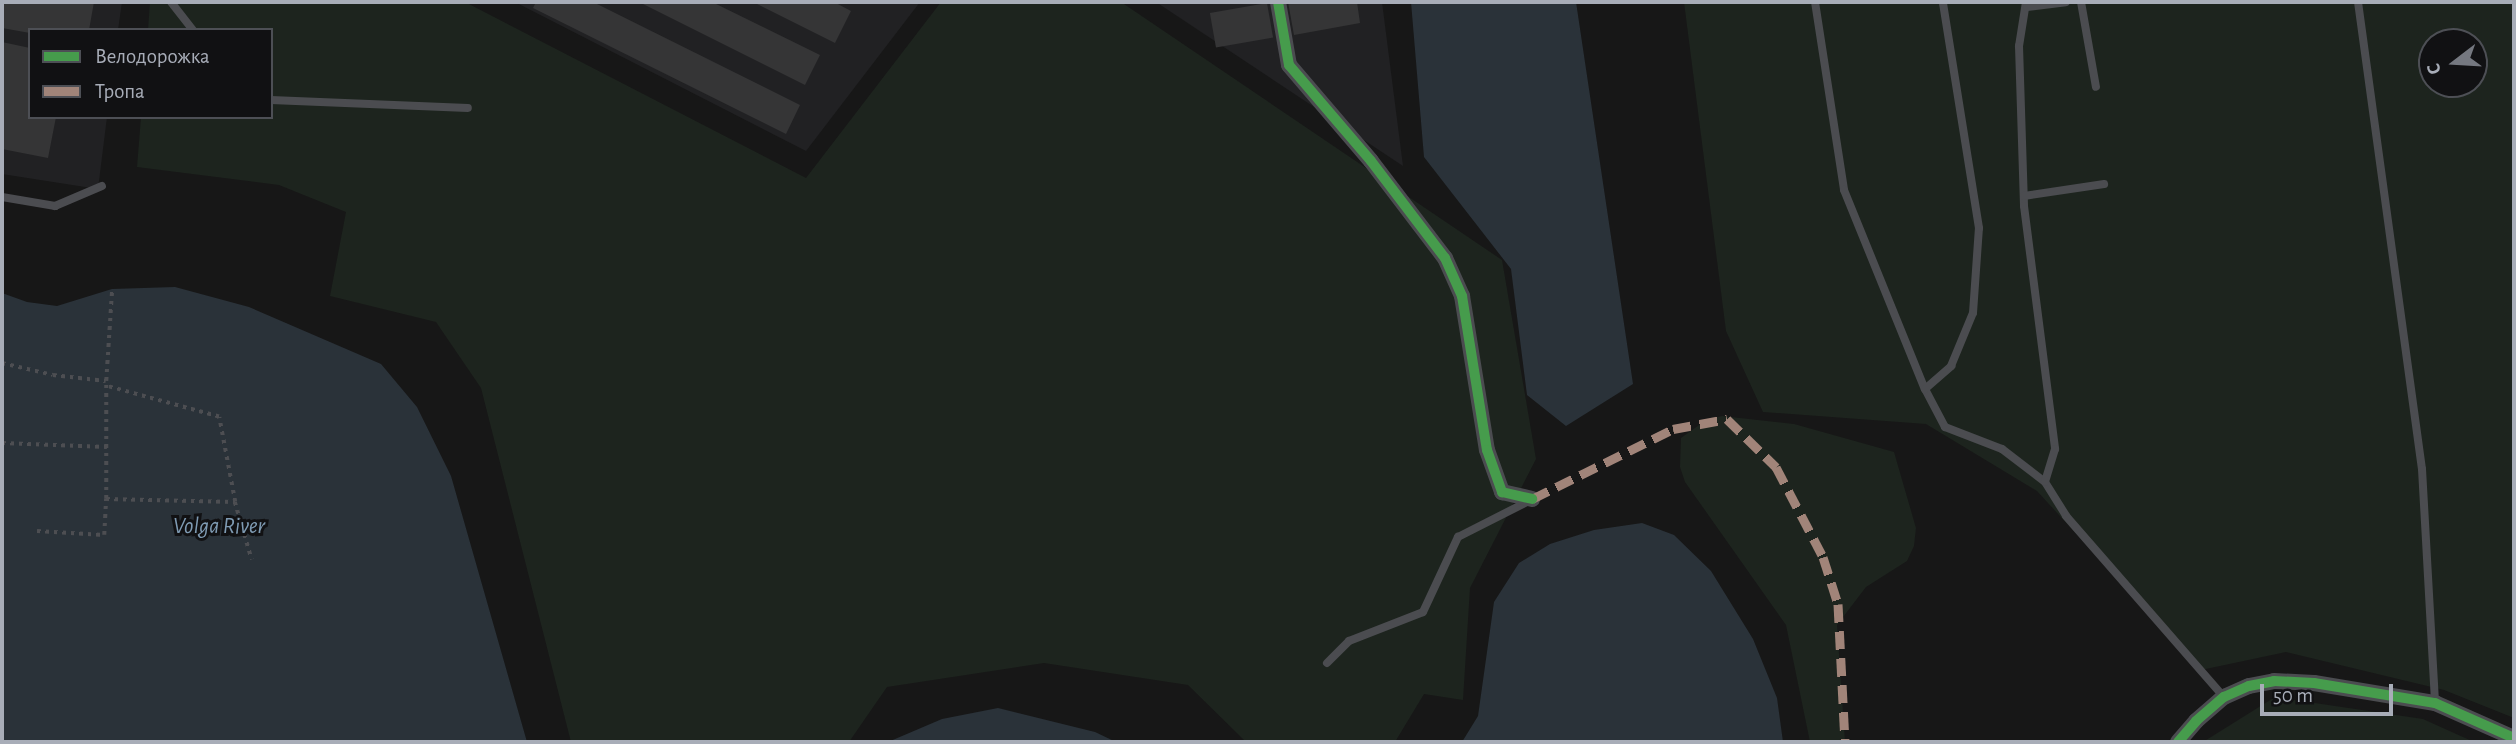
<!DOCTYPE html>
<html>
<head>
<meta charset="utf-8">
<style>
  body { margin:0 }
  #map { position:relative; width:2516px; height:744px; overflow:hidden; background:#171717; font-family:"Alegreya Sans",sans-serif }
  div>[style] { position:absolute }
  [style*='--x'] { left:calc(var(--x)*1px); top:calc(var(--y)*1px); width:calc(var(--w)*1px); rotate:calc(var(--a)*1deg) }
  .built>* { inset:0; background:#212123 }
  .green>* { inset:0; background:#1d241e }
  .water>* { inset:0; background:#2a3239 }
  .building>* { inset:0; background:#353536; transform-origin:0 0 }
  .path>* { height:3.5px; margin-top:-1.75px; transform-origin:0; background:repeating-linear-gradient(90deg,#4d4e52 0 3.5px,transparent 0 8.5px) }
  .lane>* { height:8px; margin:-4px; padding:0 4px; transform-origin:4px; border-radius:4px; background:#4b4c50 }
  .street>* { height:16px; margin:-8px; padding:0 8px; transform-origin:8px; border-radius:8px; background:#4b4c50 }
  .quiet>* { height:9px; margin-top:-4.5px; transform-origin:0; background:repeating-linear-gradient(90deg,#a18479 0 18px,transparent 0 27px) }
  .cycleway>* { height:10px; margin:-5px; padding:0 5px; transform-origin:5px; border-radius:5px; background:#469c4c }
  span { translate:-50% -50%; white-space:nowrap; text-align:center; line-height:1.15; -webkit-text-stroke:6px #111113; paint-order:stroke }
  .water-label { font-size:23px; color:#7f9bb3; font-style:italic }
  .frame { position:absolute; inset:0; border:4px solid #a8adb8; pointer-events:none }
  .legend { position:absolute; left:28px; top:28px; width:245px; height:91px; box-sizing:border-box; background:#111113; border:2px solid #4d4f55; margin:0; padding:9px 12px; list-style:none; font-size:21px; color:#a8adb8 }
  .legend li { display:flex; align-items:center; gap:14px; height:35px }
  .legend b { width:35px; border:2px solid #4d4f55 }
  .north { position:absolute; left:2418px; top:28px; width:70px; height:70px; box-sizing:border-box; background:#111113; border:2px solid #4d4f55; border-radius:50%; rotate:253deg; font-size:19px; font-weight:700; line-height:28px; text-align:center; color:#a8adb8 }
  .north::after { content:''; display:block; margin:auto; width:24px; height:32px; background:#757880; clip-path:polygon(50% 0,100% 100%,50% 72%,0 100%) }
  .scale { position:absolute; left:2260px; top:684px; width:133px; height:32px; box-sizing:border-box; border:4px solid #a8adb8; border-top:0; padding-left:9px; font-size:21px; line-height:24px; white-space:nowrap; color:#a8adb8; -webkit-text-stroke:5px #111113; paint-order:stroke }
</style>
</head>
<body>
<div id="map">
  <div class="built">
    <i style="clip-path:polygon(2px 2px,122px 2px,118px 30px,30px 30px,30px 117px,107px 117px,98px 189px,2px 174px)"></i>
    <i style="clip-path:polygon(515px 2px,920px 2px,806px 151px)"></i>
    <i style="clip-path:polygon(1156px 2px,1382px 2px,1403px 166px)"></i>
  </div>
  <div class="green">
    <i style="clip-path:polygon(150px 2px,465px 2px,806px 178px,941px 2px,1121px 2px,1502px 260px,1536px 459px,1470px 588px,1463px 700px,1424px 694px,1395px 742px,1246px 742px,1188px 685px,1044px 663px,887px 687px,849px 742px,571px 742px,481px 388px,436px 322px,330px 296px,346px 212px,279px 185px,137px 167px,141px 117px,271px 117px,271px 30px,148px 30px)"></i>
    <i style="clip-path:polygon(evenodd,1684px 2px,2514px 2px,2514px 718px,2444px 690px,2286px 652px,2201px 670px,2037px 491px,1926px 424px,1763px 412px,1726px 331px,1684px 2px,2432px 42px,2474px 42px,2474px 84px,2432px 84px,2432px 42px)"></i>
    <i style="clip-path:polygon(1722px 416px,1794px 424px,1894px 452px,1916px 528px,1914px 546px,1907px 561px,1866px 587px,1837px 625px,1845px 742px,1810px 742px,1786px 625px,1685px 482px,1680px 467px,1681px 438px,1706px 420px)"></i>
    <i style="clip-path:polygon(2275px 697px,2423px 719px,2474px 742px,2203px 742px)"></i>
  </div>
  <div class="water">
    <i style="clip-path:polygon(1411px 2px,1576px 2px,1633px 384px,1566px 426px,1527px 395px,1511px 269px,1424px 157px)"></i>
    <i style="clip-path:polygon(175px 287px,249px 307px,381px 364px,417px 407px,451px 476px,527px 742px,2px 742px,2px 293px,27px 302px,57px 306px,112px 289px)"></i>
    <i style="clip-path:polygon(1642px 523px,1674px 535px,1711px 571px,1753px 639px,1777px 698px,1783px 742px,1462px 742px,1478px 716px,1494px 602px,1519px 563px,1550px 544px,1594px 530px)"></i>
    <i style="clip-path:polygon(998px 708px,1095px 732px,1116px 742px,888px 742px,942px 719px)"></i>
  </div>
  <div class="building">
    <i style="clip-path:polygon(2px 2px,94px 2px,89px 30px,30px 30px,30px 33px,2px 28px)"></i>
    <i style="clip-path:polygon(536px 2px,593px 2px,800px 105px,786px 134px,533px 8px)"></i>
    <i style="clip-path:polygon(639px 2px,712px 2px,820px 55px,805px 85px)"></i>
    <i style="clip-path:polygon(753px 2px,834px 2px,851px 11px,835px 43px)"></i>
    <i style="clip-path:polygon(1288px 2px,1357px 2px,1360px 23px,1294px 35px)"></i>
    <i style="left:1267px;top:3px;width:35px;height:58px;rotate:80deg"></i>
    <i style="clip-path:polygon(2px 42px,30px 48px,30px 117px,56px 117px,48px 158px,2px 149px)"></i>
  </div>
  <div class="path">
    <i style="--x:2;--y:363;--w:52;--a:13.2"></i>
    <i style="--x:53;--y:375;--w:53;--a:6.5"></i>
    <i style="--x:2;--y:443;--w:105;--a:2.2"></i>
    <i style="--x:106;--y:499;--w:118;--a:-90"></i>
    <i style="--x:106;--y:381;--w:92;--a:-86.3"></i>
    <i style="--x:235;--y:502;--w:60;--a:73.7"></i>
    <i style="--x:37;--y:531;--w:67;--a:3.4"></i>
    <i style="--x:104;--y:535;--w:36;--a:-87"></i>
    <i style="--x:106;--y:499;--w:129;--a:1.3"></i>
    <i style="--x:235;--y:502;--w:86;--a:-100.7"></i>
    <i style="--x:219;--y:417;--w:117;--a:-164.7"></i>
  </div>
  <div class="lane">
    <i style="--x:171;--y:2;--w:36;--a:52"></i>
    <i style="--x:1815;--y:2;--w:190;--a:81.2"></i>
    <i style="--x:1844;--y:190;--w:215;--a:67.9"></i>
    <i style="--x:1925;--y:389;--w:43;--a:62.2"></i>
    <i style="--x:1945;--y:427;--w:61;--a:21.1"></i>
    <i style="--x:2002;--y:449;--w:54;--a:37.5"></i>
    <i style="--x:2045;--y:482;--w:40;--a:58"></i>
    <i style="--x:2066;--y:516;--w:240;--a:48.9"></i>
    <i style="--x:2026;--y:2;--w:45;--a:99"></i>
    <i style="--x:2019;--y:46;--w:160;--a:88.2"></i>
    <i style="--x:2024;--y:206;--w:245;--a:82.7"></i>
    <i style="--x:2055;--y:449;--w:34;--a:107"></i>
    <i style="--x:2081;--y:2;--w:86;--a:80"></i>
    <i style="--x:2358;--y:2;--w:471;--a:82.2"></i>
    <i style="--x:2422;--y:469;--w:234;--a:86.8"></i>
    <i style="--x:2027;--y:7;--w:39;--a:-7"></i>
    <i style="--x:271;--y:100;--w:197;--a:2.3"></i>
    <i style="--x:2024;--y:196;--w:81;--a:-8.5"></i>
    <i style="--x:2;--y:197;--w:54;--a:9.6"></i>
    <i style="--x:55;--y:206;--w:51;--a:-23.1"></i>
    <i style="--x:1925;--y:389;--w:35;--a:-41"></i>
    <i style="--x:1951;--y:366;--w:57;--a:-67.5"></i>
    <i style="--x:1973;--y:313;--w:85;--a:-86"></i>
    <i style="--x:1979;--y:228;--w:229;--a:-99.1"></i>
    <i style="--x:1327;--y:663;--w:31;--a:-45"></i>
    <i style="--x:1349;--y:641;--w:79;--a:-21.4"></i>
    <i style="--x:1423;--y:612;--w:83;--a:-65"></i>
    <i style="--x:1458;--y:537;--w:80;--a:-26.9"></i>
  </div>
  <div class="street">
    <i style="--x:1278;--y:2;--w:64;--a:80.1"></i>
    <i style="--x:1289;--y:65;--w:126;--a:49.5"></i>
    <i style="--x:1371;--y:161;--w:122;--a:52.7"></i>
    <i style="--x:1445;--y:258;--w:42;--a:65.9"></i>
    <i style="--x:1462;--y:296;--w:156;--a:80.8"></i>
    <i style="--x:1487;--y:450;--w:45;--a:70.3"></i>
    <i style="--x:1502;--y:492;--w:31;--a:13"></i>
    <i style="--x:2178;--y:742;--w:28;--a:-49"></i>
    <i style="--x:2196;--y:721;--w:37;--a:-41"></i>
    <i style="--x:2224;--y:697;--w:27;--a:-24"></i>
    <i style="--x:2249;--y:686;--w:25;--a:-11"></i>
    <i style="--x:2274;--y:681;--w:40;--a:2.9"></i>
    <i style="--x:2314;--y:683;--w:123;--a:9.4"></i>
    <i style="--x:2435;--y:703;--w:86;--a:23.9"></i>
  </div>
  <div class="quiet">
    <i style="--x:1532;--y:499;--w:157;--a:-26.4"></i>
    <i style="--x:1673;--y:429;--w:55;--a:-10.5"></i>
    <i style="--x:1727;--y:419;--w:69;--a:44.4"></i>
    <i style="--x:1776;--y:467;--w:102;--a:62.4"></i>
    <i style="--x:1823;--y:557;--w:49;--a:72.3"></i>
    <i style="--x:1838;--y:604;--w:138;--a:87.1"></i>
  </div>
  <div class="cycleway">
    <i style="--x:1278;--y:2;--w:64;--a:80.1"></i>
    <i style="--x:1289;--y:65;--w:126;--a:49.5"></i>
    <i style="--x:1371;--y:161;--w:122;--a:52.7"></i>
    <i style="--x:1445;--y:258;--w:42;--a:65.9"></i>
    <i style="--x:1462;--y:296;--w:156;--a:80.8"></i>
    <i style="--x:1487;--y:450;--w:45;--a:70.3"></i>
    <i style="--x:1502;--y:492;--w:31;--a:13"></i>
    <i style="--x:2178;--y:742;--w:28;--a:-49"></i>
    <i style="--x:2196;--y:721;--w:37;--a:-41"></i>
    <i style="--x:2224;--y:697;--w:27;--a:-24"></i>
    <i style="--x:2249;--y:686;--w:25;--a:-11"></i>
    <i style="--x:2274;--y:681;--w:40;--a:2.9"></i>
    <i style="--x:2314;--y:683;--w:123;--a:9.4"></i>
    <i style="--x:2435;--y:703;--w:86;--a:23.9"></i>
  </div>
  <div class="water-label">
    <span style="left:219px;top:527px">Volga River</span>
  </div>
  <div class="frame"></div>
  <ul class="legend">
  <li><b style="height:9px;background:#469c4c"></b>Велодорожка</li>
  <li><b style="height:9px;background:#a18479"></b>Тропа</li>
  </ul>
  <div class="north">С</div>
  <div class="scale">50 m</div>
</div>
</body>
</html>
